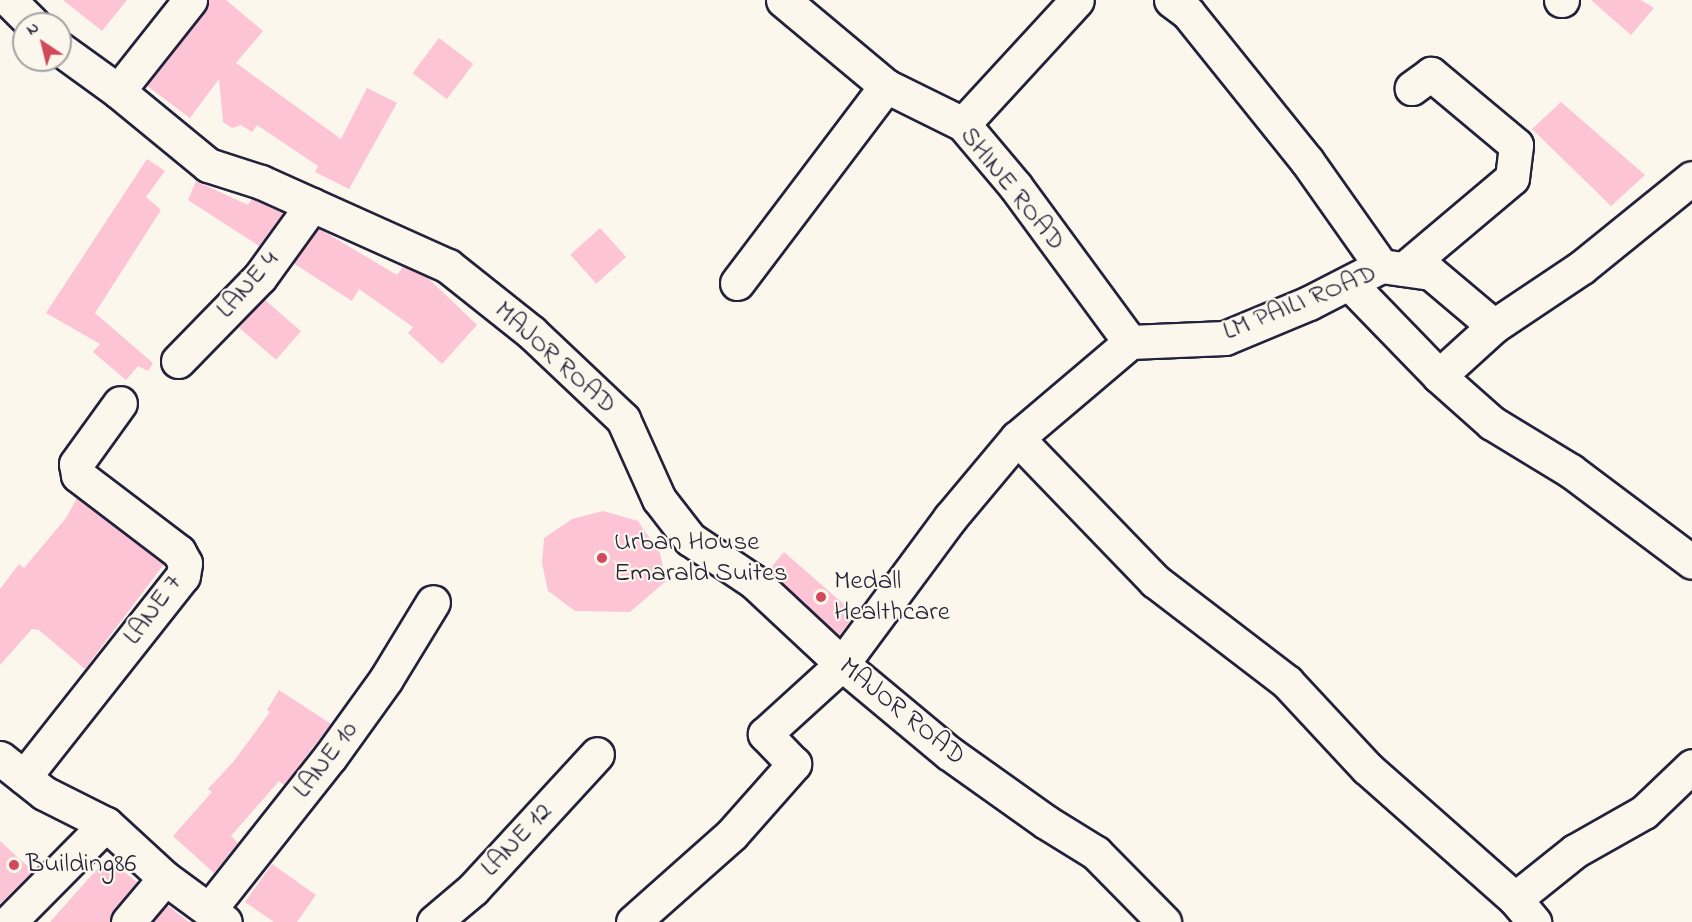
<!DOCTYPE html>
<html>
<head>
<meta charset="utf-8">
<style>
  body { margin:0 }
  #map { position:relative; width:1692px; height:922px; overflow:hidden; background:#fbf7ec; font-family:"Indie Flower",sans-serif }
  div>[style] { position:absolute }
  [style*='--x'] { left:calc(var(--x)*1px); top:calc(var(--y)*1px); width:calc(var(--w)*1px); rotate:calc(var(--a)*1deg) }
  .building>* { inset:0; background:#fdc4d6; transform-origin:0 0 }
  .roads { filter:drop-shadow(2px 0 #22223b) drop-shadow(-2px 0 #22223b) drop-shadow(0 2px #22223b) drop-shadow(0 -2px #22223b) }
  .minor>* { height:33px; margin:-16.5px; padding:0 16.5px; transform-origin:16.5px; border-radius:16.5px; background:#fbf7ec }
  .dots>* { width:16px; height:16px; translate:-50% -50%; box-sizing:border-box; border:3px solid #fbf7ec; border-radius:50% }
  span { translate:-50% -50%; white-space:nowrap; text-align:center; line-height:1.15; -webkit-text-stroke:4.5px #fbf7ec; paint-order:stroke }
  .street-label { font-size:27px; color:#22223b }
  .poi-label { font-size:27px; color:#22223b }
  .left { translate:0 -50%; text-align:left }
  .north { position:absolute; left:12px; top:12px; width:60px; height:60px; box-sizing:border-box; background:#fbf7ec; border:2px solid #a4a2a5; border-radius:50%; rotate:325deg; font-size:16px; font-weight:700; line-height:24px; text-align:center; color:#22223b }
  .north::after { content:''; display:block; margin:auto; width:21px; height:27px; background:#d1495b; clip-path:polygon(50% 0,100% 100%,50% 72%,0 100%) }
</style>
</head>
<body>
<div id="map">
  <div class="building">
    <i style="clip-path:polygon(63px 0,127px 0,102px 31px)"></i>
    <i style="clip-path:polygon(210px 0,226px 0,263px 31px,236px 63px,341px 139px,367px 88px,397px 103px,349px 189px,315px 172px,318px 166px,257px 125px,252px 132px,241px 125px,232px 128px,223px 122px,219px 79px,190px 118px,146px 85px)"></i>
    <i style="clip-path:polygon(1591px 0,1641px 0,1654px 8px,1631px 35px)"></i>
    <i style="left:439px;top:38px;width:43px;height:44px;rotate:37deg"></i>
    <i style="clip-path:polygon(1561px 102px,1645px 175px,1611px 206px,1532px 129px)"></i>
    <i style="clip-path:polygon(147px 159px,165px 171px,146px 197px,161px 210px,95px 313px,153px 363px,148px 371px,138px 366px,126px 380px,93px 352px,100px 344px,46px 313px)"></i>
    <i style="clip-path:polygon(196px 181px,248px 205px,252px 199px,283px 213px,259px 246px,188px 200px)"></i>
    <i style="clip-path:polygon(318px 228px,397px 275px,403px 267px,427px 277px,477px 325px,442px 364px,408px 333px,413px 327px,359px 289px,352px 301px,293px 263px)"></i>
    <i style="left:600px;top:228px;width:39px;height:40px;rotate:48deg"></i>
    <i style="left:264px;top:299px;width:49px;height:38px;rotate:41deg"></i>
    <i style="clip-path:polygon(77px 498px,164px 564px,85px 669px,39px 630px,32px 629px,0 665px,0 589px,19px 564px,24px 568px,66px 518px)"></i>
    <i style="clip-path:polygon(603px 511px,638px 521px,660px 553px,666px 581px,630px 612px,575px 611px,548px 591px,542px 563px,544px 538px,572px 519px)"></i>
    <i style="clip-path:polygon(784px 552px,855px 614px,839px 636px,769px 570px)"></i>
    <i style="clip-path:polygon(279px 690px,331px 724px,284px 785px,279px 781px,231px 836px,238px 843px,214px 873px,173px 836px,212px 792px,208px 789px,234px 761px,270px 712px,267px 710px)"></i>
    <i style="clip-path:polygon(0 841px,33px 871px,0 904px)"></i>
    <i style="clip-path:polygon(107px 858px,137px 882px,114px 910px,110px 922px,50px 922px)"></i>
    <i style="clip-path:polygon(272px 864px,316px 895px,297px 922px,274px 922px,245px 902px)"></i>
    <i style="clip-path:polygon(167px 905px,189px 922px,153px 922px)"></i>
  </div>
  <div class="roads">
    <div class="minor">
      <i style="--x:9;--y:0;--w:34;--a:45"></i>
      <i style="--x:783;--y:0;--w:134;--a:39.9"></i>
      <i style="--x:886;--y:86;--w:86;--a:26.3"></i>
      <i style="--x:963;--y:124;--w:82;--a:49.9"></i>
      <i style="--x:1016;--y:187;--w:192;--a:53.7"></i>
      <i style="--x:1171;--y:0;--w:21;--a:37"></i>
      <i style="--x:1188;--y:13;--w:190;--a:51.2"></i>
      <i style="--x:1307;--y:161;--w:128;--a:54.8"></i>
      <i style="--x:1561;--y:0;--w:1;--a:0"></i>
      <i style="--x:60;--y:49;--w:72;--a:35.9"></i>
      <i style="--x:118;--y:91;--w:117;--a:39.4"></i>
      <i style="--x:208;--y:165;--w:56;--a:17.8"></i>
      <i style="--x:261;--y:182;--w:205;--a:24.2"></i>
      <i style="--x:448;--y:266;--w:106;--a:38.5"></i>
      <i style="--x:531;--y:332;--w:127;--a:43.4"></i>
      <i style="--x:623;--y:419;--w:88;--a:65.8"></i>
      <i style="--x:659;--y:499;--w:51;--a:52.2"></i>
      <i style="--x:690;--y:539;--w:76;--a:33.7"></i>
      <i style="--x:753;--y:581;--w:122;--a:43"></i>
      <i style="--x:842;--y:664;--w:139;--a:39.8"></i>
      <i style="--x:949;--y:753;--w:119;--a:35.4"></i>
      <i style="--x:1046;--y:822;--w:59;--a:31.8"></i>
      <i style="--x:1096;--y:853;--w:97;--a:45.4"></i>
      <i style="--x:118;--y:91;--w:116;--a:-51.6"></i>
      <i style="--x:963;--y:124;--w:168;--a:-47.4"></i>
      <i style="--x:1404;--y:269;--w:141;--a:-40.1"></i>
      <i style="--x:1512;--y:178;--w:33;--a:-83"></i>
      <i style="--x:1516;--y:145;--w:111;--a:-140.1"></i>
      <i style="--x:1431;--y:74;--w:24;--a:144"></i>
      <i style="--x:737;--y:283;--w:247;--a:-52.9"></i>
      <i style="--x:1349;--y:283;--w:129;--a:45.9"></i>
      <i style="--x:1439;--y:376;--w:71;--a:41.6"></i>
      <i style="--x:1492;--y:423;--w:92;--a:31.3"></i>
      <i style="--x:1571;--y:471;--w:151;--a:36.9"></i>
      <i style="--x:178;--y:361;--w:117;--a:-45.7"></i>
      <i style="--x:260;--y:277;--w:89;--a:-54.2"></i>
      <i style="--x:1439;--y:376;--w:74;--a:-42.3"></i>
      <i style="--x:1017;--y:438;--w:199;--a:46"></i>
      <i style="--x:1155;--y:581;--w:166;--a:37.4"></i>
      <i style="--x:1287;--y:682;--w:117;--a:47.1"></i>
      <i style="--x:1367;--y:768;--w:198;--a:41.5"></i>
      <i style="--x:1515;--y:899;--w:30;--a:50"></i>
      <i style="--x:0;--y:758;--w:56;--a:38.5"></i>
      <i style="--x:44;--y:793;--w:69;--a:26.6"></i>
      <i style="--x:106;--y:824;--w:80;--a:42.5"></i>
      <i style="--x:165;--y:878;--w:74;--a:36.3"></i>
      <i style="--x:24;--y:777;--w:256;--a:-51.7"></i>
      <i style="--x:183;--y:576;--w:13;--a:-81"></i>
      <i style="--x:185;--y:563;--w:13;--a:-119"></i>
      <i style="--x:179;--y:552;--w:127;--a:-142.7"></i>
      <i style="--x:78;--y:475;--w:11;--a:-100"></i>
      <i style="--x:76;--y:464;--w:75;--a:-54.2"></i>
      <i style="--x:1515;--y:899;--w:77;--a:-38.7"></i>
      <i style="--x:1575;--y:851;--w:79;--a:-29.5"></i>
      <i style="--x:1644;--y:812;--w:66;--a:-43.8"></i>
      <i style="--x:209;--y:910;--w:195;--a:-51.7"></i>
      <i style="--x:330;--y:757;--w:96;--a:-54.3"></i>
      <i style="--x:386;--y:679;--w:90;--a:-58.6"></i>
      <i style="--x:9;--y:922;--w:138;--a:-45.3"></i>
      <i style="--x:128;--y:922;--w:57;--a:-49.9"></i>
      <i style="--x:434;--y:922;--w:51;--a:-40.2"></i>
      <i style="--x:473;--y:889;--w:183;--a:-47.4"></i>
      <i style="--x:633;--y:922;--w:132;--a:-41.6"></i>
      <i style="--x:732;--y:834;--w:94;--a:-48.5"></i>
      <i style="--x:794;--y:764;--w:42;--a:-134"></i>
      <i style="--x:765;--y:734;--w:104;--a:-42.3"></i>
      <i style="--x:842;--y:664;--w:182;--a:-53.5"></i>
      <i style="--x:950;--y:518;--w:104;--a:-50.1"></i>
      <i style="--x:1017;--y:438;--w:148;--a:-40.3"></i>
      <i style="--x:1130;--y:342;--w:95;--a:-2.4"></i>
      <i style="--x:1225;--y:338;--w:91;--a:-22.6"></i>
      <i style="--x:1309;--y:303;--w:81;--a:-27.2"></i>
      <i style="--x:1381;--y:266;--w:50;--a:8"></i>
      <i style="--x:1431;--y:273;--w:82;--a:40.1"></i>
      <i style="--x:1494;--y:326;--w:106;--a:-33.8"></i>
      <i style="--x:1582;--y:267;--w:141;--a:-39"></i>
    </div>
  </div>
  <div class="dots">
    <i style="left:602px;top:558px;background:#d1495b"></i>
    <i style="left:821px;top:597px;background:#d1495b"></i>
    <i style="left:14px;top:865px;background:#d1495b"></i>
  </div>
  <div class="street-label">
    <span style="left:1012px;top:189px;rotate:51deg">SHINE ROAD</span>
    <span style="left:248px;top:285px;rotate:-49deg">LANE 4</span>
    <span style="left:1300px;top:303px;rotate:-22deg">LM PAILI ROAD</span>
    <span style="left:555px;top:358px;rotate:42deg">MAJOR ROAD</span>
    <span style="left:153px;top:610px;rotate:-54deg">LANE 7</span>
    <span style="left:902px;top:712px;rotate:39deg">MAJOR ROAD</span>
    <span style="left:326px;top:760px;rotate:-53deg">LANE 10</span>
    <span style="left:517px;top:840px;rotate:-47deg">LANE 12</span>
  </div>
  <div class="poi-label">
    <span class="left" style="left:614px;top:558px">Urban House<br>Emarald Suites</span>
    <span class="left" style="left:834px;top:597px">Medall<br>Healthcare</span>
    <span class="left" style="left:26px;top:865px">Building86</span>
  </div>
  <div class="north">N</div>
</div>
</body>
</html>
